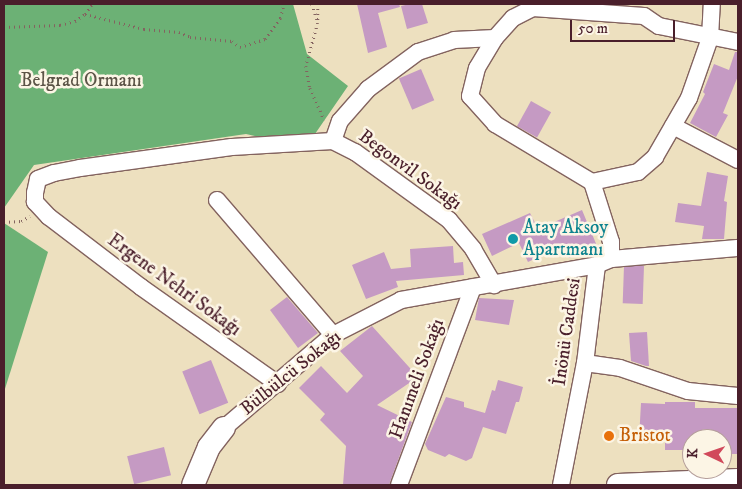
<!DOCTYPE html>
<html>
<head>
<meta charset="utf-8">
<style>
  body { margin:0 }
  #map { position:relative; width:742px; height:489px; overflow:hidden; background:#ede0bf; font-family:"IM FELL DW Pica",serif }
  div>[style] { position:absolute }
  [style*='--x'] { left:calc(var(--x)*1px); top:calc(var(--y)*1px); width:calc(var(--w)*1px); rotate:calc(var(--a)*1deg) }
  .forest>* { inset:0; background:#6cb175 }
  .building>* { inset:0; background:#c59ac3; transform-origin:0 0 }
  .path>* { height:2.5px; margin-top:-1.25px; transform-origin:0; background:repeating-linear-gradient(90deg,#83635f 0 1px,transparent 0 5px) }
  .roads { filter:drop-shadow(1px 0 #83635f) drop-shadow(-1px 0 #83635f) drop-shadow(0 1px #83635f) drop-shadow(0 -1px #83635f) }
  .street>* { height:16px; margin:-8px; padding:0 8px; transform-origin:8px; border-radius:8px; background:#fff }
  .secondary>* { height:22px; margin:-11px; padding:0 11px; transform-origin:11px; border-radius:11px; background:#fff }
  .dots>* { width:14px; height:14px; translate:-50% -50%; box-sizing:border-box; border:2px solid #fcf5e5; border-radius:50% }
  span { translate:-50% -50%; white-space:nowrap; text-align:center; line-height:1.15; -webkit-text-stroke:5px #fcf5e5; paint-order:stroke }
  .park-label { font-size:19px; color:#5c5447 }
  .street-label { font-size:19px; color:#4a1f2b }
  .culture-label { font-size:19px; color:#0d838f }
  .left { translate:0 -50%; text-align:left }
  .food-label { font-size:19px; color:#c56008 }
  .frame { position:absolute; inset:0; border:5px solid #4a1f2b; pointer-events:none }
  .north { position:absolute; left:682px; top:429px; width:50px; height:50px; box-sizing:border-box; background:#fcf5e5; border:1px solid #b59f9b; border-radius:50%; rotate:273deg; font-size:14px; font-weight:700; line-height:20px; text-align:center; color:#4a1f2b }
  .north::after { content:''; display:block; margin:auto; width:18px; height:22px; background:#d1495b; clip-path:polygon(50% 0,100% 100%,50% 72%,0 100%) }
  .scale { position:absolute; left:570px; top:20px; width:105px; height:22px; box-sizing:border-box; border:2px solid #4a1f2b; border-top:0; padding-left:6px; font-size:15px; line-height:18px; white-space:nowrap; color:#4a1f2b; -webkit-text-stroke:4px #fcf5e5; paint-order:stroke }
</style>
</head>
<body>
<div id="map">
  <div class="forest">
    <i style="clip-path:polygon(4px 4px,293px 4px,307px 54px,348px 86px,306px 147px,246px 134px,34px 165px,4px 208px)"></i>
    <i style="clip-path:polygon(4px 223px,48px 252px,4px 392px)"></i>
  </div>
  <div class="building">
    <i style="clip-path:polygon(357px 4px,399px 4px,400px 7px,378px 13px,387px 47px,368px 53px)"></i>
    <i style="clip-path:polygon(410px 4px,422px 4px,428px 23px,407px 29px,401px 6px)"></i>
    <i style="clip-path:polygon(735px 52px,738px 52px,738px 76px,723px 113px,728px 115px,716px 137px,690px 123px,705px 94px,703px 92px,714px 64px,729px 70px)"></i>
    <i style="left:421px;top:69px;width:34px;height:24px;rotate:67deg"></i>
    <i style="left:531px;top:101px;width:23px;height:29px;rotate:29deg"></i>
    <i style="clip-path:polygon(707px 172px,728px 176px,724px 201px,727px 202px,724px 239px,702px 239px,704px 226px,675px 222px,678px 203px,701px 206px)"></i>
    <i style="clip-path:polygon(582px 210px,597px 246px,569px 258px,563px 245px,528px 262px,519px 243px,492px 256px,482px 234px,530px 213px,538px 229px)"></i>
    <i style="clip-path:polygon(453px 246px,454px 263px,463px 262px,464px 275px,396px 281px,398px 287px,366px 299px,352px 265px,384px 252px,391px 269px,411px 267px,410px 249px)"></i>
    <i style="left:644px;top:266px;width:38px;height:20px;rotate:92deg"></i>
    <i style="clip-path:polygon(287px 297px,318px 333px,298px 348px,270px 310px)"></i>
    <i style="clip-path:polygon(479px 298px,514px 300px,509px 325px,475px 320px)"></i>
    <i style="clip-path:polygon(372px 326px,418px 377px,377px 405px,412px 422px,389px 485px,343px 485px,346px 446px,320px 420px,325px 414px,299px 388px,321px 366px,347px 393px,363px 376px,340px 351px)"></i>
    <i style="clip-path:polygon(647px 332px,649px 366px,646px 366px,631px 361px,629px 333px)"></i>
    <i style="left:211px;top:360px;width:46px;height:31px;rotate:68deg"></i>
    <i style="clip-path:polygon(498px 380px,523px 387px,519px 402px,516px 402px,506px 434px,483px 427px,472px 458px,466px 461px,449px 454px,445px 457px,428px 450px,425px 444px,446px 397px,464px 402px,464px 407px,485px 413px,492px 390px,495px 391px)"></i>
    <i style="clip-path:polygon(665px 402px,695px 402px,695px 408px,738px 408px,738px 454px,722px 454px,722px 439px,692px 439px,692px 450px,665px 450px,665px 440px,639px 439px,641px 403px,665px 404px)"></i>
    <i style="left:164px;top:447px;width:29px;height:38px;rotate:76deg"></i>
  </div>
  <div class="path">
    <i style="--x:312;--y:4;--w:19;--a:72"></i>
    <i style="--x:318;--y:4;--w:19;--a:90"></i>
    <i style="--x:318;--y:23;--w:45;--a:105.6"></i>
    <i style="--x:306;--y:66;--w:22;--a:80"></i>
    <i style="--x:310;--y:88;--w:35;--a:66"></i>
    <i style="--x:85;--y:14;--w:61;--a:14.3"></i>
    <i style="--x:144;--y:29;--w:35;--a:5"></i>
    <i style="--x:179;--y:32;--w:12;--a:24"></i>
    <i style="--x:190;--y:37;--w:42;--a:5.4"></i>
    <i style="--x:232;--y:41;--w:10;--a:37"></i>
    <i style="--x:240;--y:47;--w:26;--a:-18"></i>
    <i style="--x:265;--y:39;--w:26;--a:-54"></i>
    <i style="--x:280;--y:18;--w:15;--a:-74"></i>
    <i style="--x:4;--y:27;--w:56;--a:-2"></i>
    <i style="--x:60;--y:25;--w:16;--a:-15"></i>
    <i style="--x:75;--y:21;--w:12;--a:-35"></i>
    <i style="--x:85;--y:14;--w:12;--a:-55"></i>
    <i style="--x:4;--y:222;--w:17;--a:-3"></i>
    <i style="--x:21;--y:221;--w:10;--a:-29"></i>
  </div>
  <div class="roads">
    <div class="street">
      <i style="--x:495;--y:38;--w:35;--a:121"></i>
      <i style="--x:477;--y:68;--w:29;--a:104"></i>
      <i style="--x:470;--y:96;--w:38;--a:48"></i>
      <i style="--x:495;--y:124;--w:113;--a:30.9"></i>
      <i style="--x:592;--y:182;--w:47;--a:-12.3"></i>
      <i style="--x:638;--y:172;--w:23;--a:-41"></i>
      <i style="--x:655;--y:157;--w:68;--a:-60"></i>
      <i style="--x:689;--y:98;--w:64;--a:-70.7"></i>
      <i style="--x:710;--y:38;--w:34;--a:-87"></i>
      <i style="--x:673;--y:126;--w:73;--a:27.6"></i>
      <i style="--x:333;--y:141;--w:21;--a:-71"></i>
      <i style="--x:340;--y:121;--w:43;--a:-48.8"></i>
      <i style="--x:368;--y:89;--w:62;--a:-36.5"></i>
      <i style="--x:418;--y:52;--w:38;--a:-18"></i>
      <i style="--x:454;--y:40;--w:41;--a:-2.8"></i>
      <i style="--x:495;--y:38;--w:27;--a:-48"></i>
      <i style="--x:513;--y:18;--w:22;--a:-27"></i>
      <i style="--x:533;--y:8;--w:111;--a:4.1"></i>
      <i style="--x:644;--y:16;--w:18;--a:34"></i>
      <i style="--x:659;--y:26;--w:81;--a:11.4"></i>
      <i style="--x:592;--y:182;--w:63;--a:72.4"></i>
      <i style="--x:611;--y:242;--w:17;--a:90"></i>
      <i style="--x:217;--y:200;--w:178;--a:49.3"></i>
      <i style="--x:585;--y:363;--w:35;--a:8"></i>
      <i style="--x:620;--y:368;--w:72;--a:18.7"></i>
      <i style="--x:688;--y:391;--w:50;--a:5.7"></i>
      <i style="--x:278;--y:384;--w:168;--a:-144.7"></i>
      <i style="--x:141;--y:287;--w:116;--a:-142.7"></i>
      <i style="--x:49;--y:217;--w:21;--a:-133"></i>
      <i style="--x:35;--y:202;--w:9;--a:-90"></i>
      <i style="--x:35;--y:193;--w:14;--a:-78"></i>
      <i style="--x:38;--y:179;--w:17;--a:-21"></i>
      <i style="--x:54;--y:173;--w:26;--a:-11"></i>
      <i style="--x:80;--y:168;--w:153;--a:-7.9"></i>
      <i style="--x:232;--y:147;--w:101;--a:-3.4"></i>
      <i style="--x:333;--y:141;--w:25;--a:27"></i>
      <i style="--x:355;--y:152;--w:116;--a:35.9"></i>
      <i style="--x:449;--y:220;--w:38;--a:50"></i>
      <i style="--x:473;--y:249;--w:42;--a:59.7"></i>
      <i style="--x:224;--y:428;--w:143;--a:-40.5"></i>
      <i style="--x:333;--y:335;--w:76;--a:-27.2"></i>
      <i style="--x:401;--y:300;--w:199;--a:-10.1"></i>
      <i style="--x:597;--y:265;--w:15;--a:-23"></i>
      <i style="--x:611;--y:259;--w:127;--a:-5"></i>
      <i style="--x:399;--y:485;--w:211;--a:-69.5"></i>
      <i style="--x:561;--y:485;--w:124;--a:-78.9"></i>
      <i style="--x:585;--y:363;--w:99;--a:-83"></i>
    </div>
    <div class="secondary">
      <i style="--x:193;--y:485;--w:41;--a:-67.2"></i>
      <i style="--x:209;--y:447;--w:24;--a:-52"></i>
      <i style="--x:618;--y:485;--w:120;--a:-2.4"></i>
    </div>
  </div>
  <div class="dots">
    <i style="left:513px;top:239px;background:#0f9aa8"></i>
    <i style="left:609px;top:436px;background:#e8710a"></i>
  </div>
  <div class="park-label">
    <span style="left:81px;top:81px">Belgrad Ormanı</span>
  </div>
  <div class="street-label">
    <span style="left:410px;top:170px;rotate:36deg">Begonvil Sokağı</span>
    <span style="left:174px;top:285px;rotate:36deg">Ergene Nehri Sokağı</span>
    <span style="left:567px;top:332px;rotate:-82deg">İnönü Caddesi</span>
    <span style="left:291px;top:373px;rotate:-39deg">Bülbülcü Sokağı</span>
    <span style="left:417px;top:379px;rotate:-70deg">Hanımeli Sokağı</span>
  </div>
  <div class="culture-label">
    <span class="left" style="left:523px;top:239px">Atay Aksoy<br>Apartmanı</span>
  </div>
  <div class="food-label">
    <span class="left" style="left:619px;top:436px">Bristot</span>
  </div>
  <div class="frame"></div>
  <div class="north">K</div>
  <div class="scale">50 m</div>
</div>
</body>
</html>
